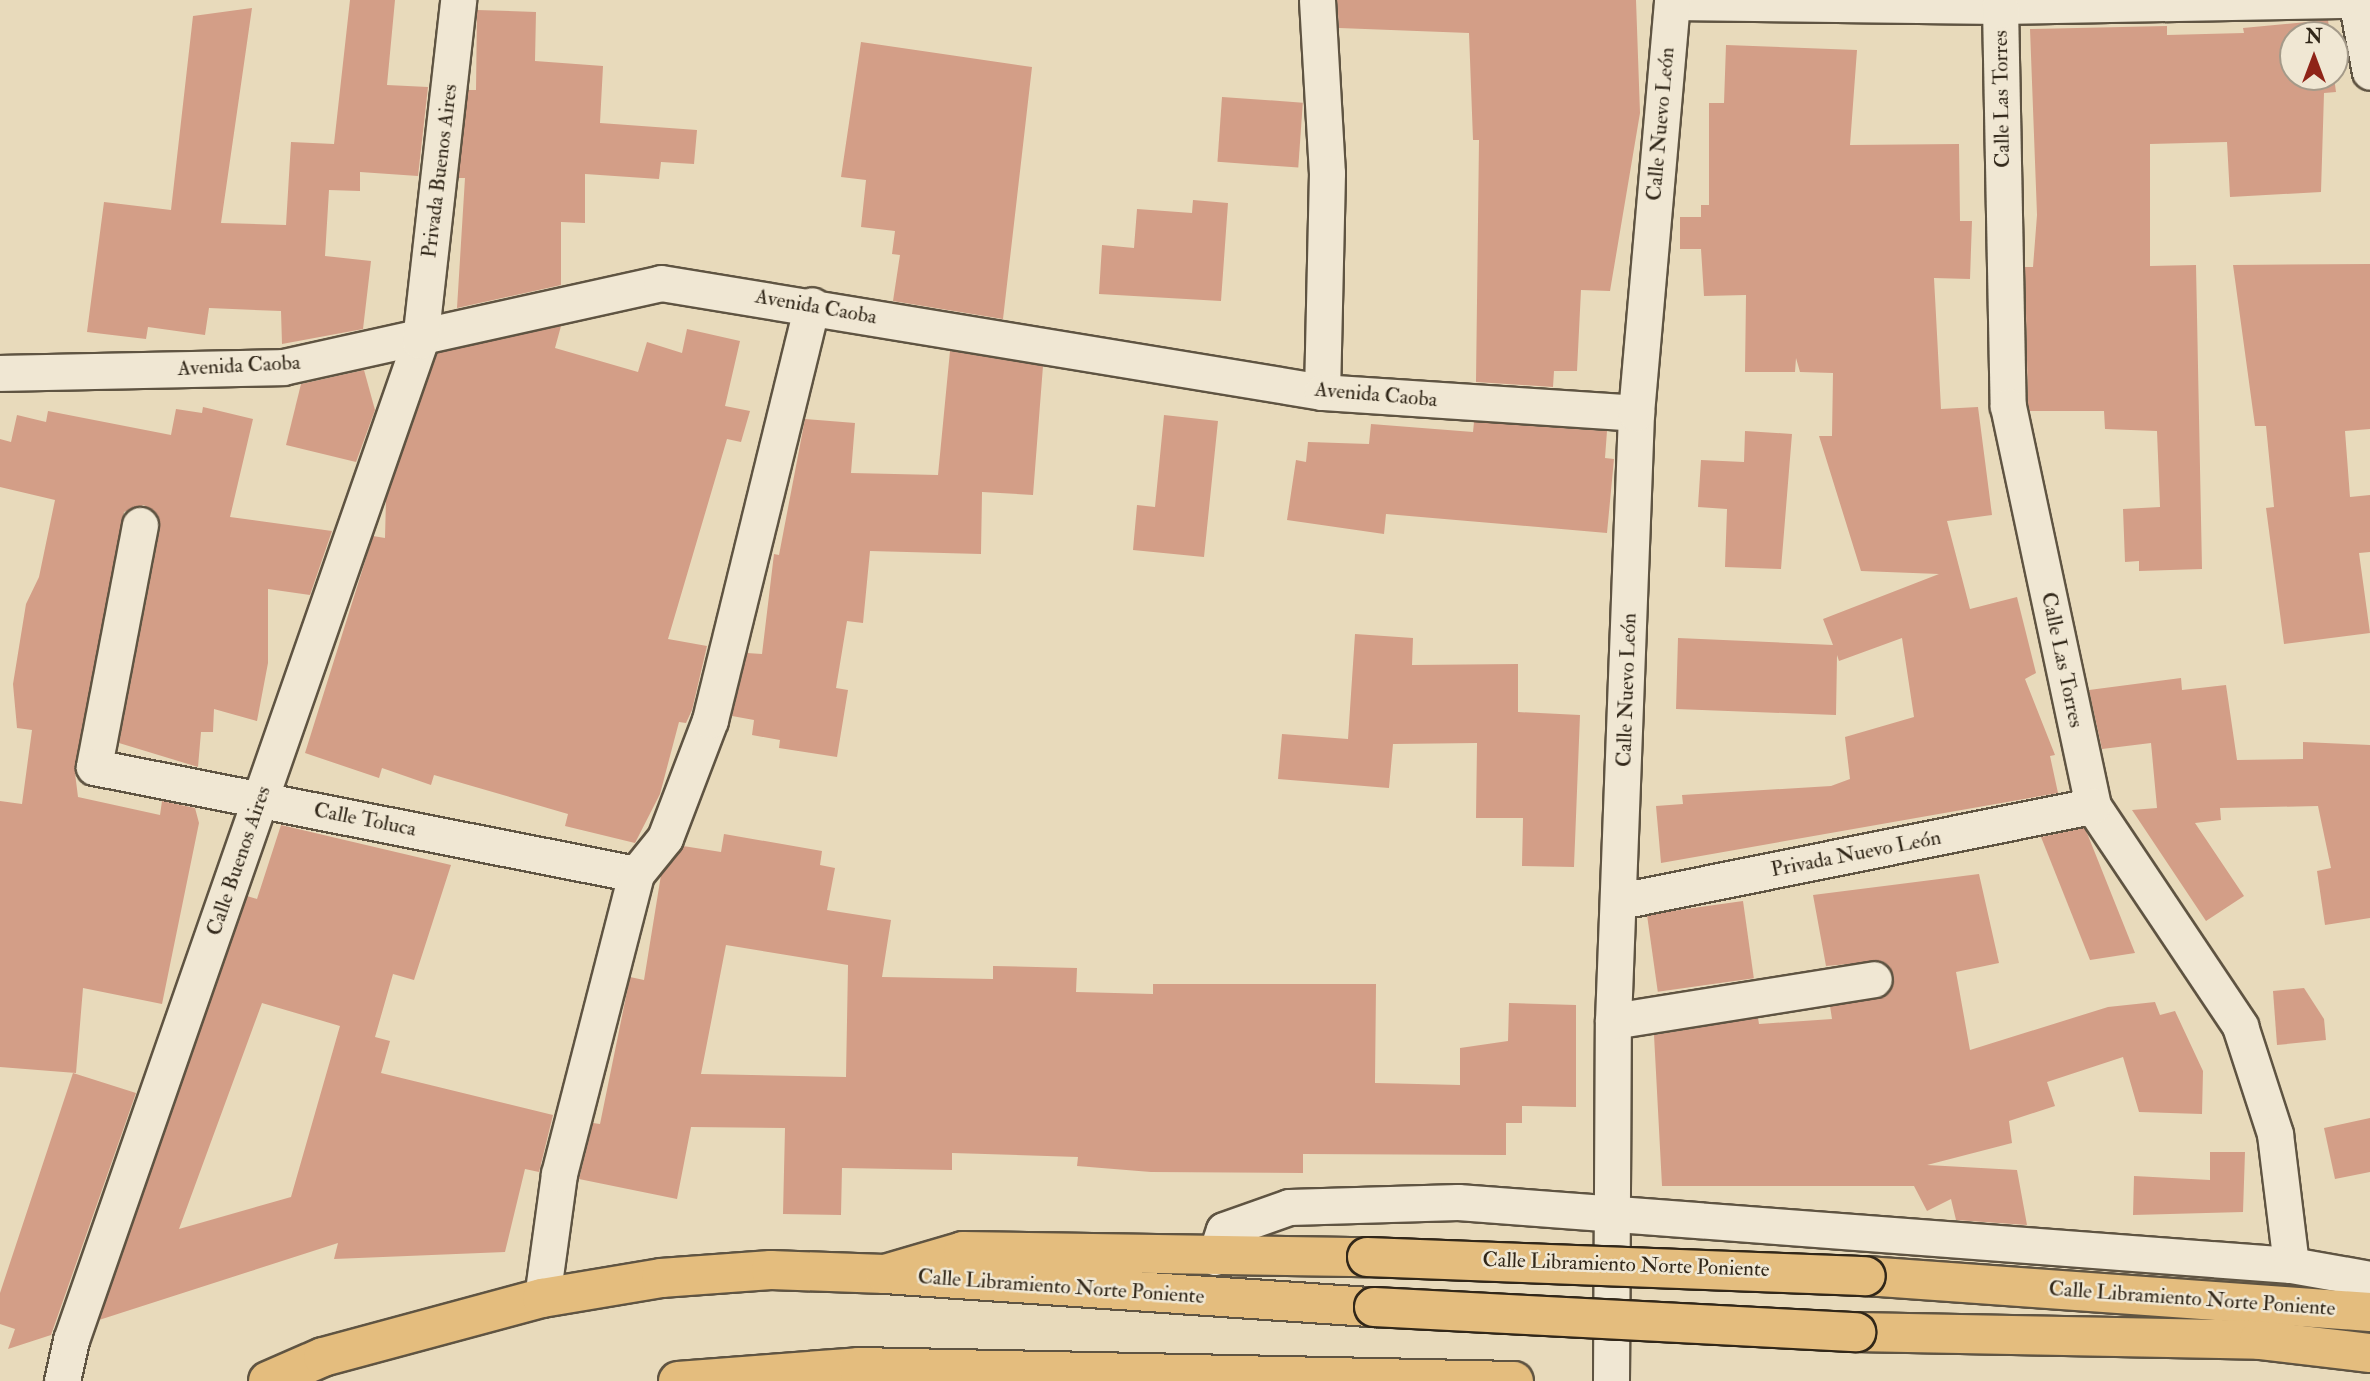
<!DOCTYPE html>
<html>
<head>
<meta charset="utf-8">
<style>
  body { margin:0 }
  #map { position:relative; width:2370px; height:1381px; overflow:hidden; background:#e8dabb; font-family:"IM FELL Double Pica",serif }
  div>[style] { position:absolute }
  [style*='--x'] { left:calc(var(--x)*1px); top:calc(var(--y)*1px); width:calc(var(--w)*1px); rotate:calc(var(--a)*1deg) }
  .building>* { inset:0; background:#d39e87; transform-origin:0 0 }
  .roads { filter:drop-shadow(2px 0 #5f5442) drop-shadow(-2px 0 #5f5442) drop-shadow(0 2px #5f5442) drop-shadow(0 -2px #5f5442) }
  .street>* { height:35px; margin:-17.5px; padding:0 17.5px; transform-origin:17.5px; border-radius:17.5px; background:#f0e7d3 }
  .primary>* { height:38px; margin:-19px; padding:0 19px; transform-origin:19px; border-radius:19px; background:#e4bd7e }
  .highway>* { height:38px; margin:-19px; padding:0 19px; transform-origin:19px; border-radius:19px; background:#e4bd7e }
  .bridges { filter:drop-shadow(2px 0 #312719) drop-shadow(-2px 0 #312719) drop-shadow(0 2px #312719) drop-shadow(0 -2px #312719) }
  .primary-bridge>* { height:38px; margin:-19px; padding:0 19px; transform-origin:19px; border-radius:19px; background:#e4bd7e }
  .highway-bridge>* { height:38px; margin:-19px; padding:0 19px; transform-origin:19px; border-radius:19px; background:#e4bd7e }
  span { translate:-50% -50%; white-space:nowrap; text-align:center; line-height:1.15; -webkit-text-stroke:5px #f0e7d3; paint-order:stroke }
  .street-label { font-size:21px; color:#312719 }
  .north { position:absolute; left:2279px; top:21px; width:70px; height:70px; box-sizing:border-box; background:#f0e7d3; border:2px solid #a49a89; border-radius:50%; rotate:0deg; font-size:19px; font-weight:700; line-height:28px; text-align:center; color:#312719 }
  .north::after { content:''; display:block; margin:auto; width:24px; height:32px; background:#8f2418; clip-path:polygon(50% 0,100% 100%,50% 72%,0 100%) }
</style>
</head>
<body>
<div id="map">
  <div class="building">
    <i style="clip-path:polygon(350px 0,395px 0,387px 85px,428px 87px,418px 176px,360px 172px,360px 191px,329px 190px,325px 256px,371px 261px,363px 329px,282px 344px,281px 311px,209px 308px,205px 335px,148px 327px,146px 339px,87px 332px,104px 202px,171px 210px,193px 16px,252px 8px,221px 223px,286px 225px,291px 142px,334px 144px)"></i>
    <i style="clip-path:polygon(1337px 0,1636px 0,1640px 113px,1610px 291px,1581px 290px,1577px 371px,1554px 371px,1553px 387px,1476px 382px,1479px 140px,1473px 140px,1469px 33px,1339px 28px)"></i>
    <i style="clip-path:polygon(477px 10px,536px 12px,535px 61px,603px 66px,600px 123px,697px 130px,694px 164px,661px 162px,659px 179px,585px 174px,585px 223px,561px 222px,561px 285px,457px 308px,465px 178px,458px 178px,468px 90px,476px 90px)"></i>
    <i style="clip-path:polygon(2328px 20px,2330px 35px,2293px 35px,2293px 77px,2334px 77px,2336px 92px,2324px 93px,2321px 192px,2230px 197px,2227px 142px,2150px 144px,2150px 266px,2196px 265px,2202px 569px,2139px 571px,2139px 561px,2125px 562px,2123px 509px,2160px 507px,2157px 431px,2105px 429px,2104px 411px,2030px 411px,2028px 404px,2025px 267px,2033px 267px,2037px 215px,2030px 29px,2167px 26px,2167px 35px,2244px 33px,2243px 28px)"></i>
    <i style="clip-path:polygon(861px 42px,1032px 67px,1003px 319px,893px 301px,900px 255px,892px 254px,895px 231px,861px 227px,866px 180px,841px 177px)"></i>
    <i style="clip-path:polygon(1726px 45px,1857px 50px,1850px 145px,1959px 144px,1960px 221px,1972px 221px,1970px 279px,1934px 278px,1941px 409px,1978px 407px,1992px 515px,1947px 521px,1970px 609px,2017px 597px,2036px 673px,2025px 679px,2055px 755px,2050px 756px,2058px 793px,1661px 863px,1656px 806px,1683px 804px,1682px 795px,1831px 786px,1850px 779px,1845px 737px,1914px 717px,1902px 638px,1839px 661px,1837px 655px,1836px 715px,1676px 709px,1678px 638px,1833px 645px,1823px 619px,1939px 574px,1861px 571px,1819px 436px,1832px 436px,1833px 373px,1800px 372px,1796px 358px,1795px 372px,1745px 372px,1746px 295px,1704px 296px,1701px 249px,1680px 249px,1680px 217px,1701px 217px,1701px 205px,1709px 205px,1709px 103px,1724px 103px)"></i>
    <i style="left:1222px;top:97px;width:81px;height:65px;rotate:4deg"></i>
    <i style="clip-path:polygon(1193px 200px,1228px 203px,1221px 301px,1099px 294px,1102px 245px,1134px 248px,1137px 209px,1192px 213px)"></i>
    <i style="clip-path:polygon(2370px 264px,2370px 429px,2345px 431px,2350px 497px,2370px 495px,2370px 552px,2359px 553px,2370px 633px,2284px 644px,2266px 508px,2274px 507px,2266px 426px,2255px 426px,2233px 265px)"></i>
    <i style="clip-path:polygon(561px 326px,555px 348px,638px 372px,647px 342px,682px 353px,687px 329px,740px 341px,725px 406px,750px 411px,741px 442px,727px 439px,668px 639px,707px 646px,692px 710px,686px 723px,679px 722px,660px 794px,635px 843px,565px 826px,568px 814px,434px 775px,431px 785px,382px 768px,379px 778px,305px 753px,373px 536px,385px 538px,386px 499px,437px 353px)"></i>
    <i style="clip-path:polygon(950px 351px,1043px 366px,1033px 495px,982px 492px,981px 554px,870px 551px,863px 623px,847px 621px,836px 688px,848px 690px,837px 757px,779px 748px,780px 740px,752px 735px,754px 720px,732px 716px,747px 653px,762px 654px,774px 554px,779px 555px,805px 419px,855px 423px,851px 473px,938px 475px)"></i>
    <i style="clip-path:polygon(364px 370px,375px 410px,356px 462px,286px 445px,301px 384px)"></i>
    <i style="clip-path:polygon(203px 407px,253px 419px,230px 517px,332px 531px,310px 595px,268px 589px,268px 663px,257px 721px,214px 709px,213px 732px,201px 732px,198px 767px,119px 743px,160px 528px,144px 505px,124px 512px,75px 773px,78px 797px,160px 815px,162px 801px,195px 808px,199px 823px,162px 1004px,83px 988px,76px 1073px,0 1067px,0 801px,22px 804px,32px 730px,17px 728px,13px 684px,26px 604px,39px 577px,55px 500px,0 487px,0 439px,11px 442px,17px 415px,46px 422px,48px 411px,171px 435px,176px 409px,202px 413px)"></i>
    <i style="clip-path:polygon(1164px 415px,1218px 421px,1204px 557px,1133px 550px,1137px 505px,1155px 507px)"></i>
    <i style="clip-path:polygon(1474px 422px,1607px 431px,1605px 458px,1614px 459px,1607px 533px,1386px 514px,1384px 534px,1287px 520px,1296px 460px,1306px 462px,1308px 442px,1369px 444px,1371px 424px,1473px 432px)"></i>
    <i style="clip-path:polygon(1745px 431px,1792px 434px,1781px 569px,1725px 567px,1727px 509px,1698px 507px,1701px 460px,1744px 462px)"></i>
    <i style="clip-path:polygon(1355px 634px,1413px 638px,1412px 665px,1518px 664px,1518px 712px,1580px 715px,1574px 867px,1522px 866px,1523px 818px,1476px 818px,1477px 743px,1393px 744px,1389px 788px,1278px 779px,1282px 734px,1348px 739px)"></i>
    <i style="clip-path:polygon(2181px 678px,2182px 690px,2226px 685px,2237px 760px,2303px 759px,2303px 742px,2370px 745px,2370px 918px,2325px 925px,2317px 871px,2331px 868px,2318px 806px,2220px 808px,2221px 820px,2195px 823px,2244px 896px,2206px 921px,2132px 810px,2157px 808px,2151px 743px,2102px 749px,2089px 690px)"></i>
    <i style="clip-path:polygon(evenodd,281px 825px,451px 865px,414px 980px,393px 974px,375px 1037px,390px 1041px,381px 1073px,553px 1115px,539px 1172px,525px 1169px,505px 1252px,334px 1259px,338px 1243px,99px 1320px,247px 896px,257px 899px,281px 825px,262px 1003px,340px 1026px,291px 1197px,179px 1229px,262px 1003px)"></i>
    <i style="clip-path:polygon(2084px 828px,2087px 833px,2135px 953px,2090px 960px,2041px 837px)"></i>
    <i style="clip-path:polygon(evenodd,724px 834px,822px 851px,820px 865px,835px 868px,827px 910px,891px 920px,882px 977px,993px 979px,993px 966px,1077px 968px,1076px 992px,1153px 994px,1153px 984px,1376px 984px,1375px 1083px,1460px 1085px,1460px 1048px,1508px 1041px,1509px 1003px,1576px 1005px,1576px 1107px,1522px 1106px,1522px 1123px,1506px 1123px,1506px 1155px,1303px 1154px,1303px 1173px,1151px 1172px,1077px 1166px,1078px 1157px,952px 1153px,952px 1170px,842px 1168px,841px 1215px,783px 1214px,785px 1128px,691px 1127px,677px 1199px,579px 1179px,593px 1123px,600px 1124px,630px 977px,644px 980px,661px 875px,683px 846px,721px 852px,724px 834px,726px 945px,848px 965px,846px 1077px,701px 1074px,726px 945px)"></i>
    <i style="clip-path:polygon(1979px 874px,1999px 963px,1956px 972px,1970px 1050px,2108px 1007px,2155px 1002px,2160px 1015px,2175px 1011px,2203px 1071px,2202px 1114px,2139px 1112px,2123px 1057px,2047px 1082px,2055px 1106px,2009px 1121px,2012px 1143px,1927px 1165px,2017px 1170px,2027px 1225px,1956px 1220px,1951px 1199px,1927px 1211px,1914px 1186px,1662px 1186px,1654px 1035px,1758px 1018px,1759px 1024px,1832px 1019px,1830px 1006px,1886px 995px,1894px 976px,1882px 961px,1826px 966px,1813px 895px)"></i>
    <i style="left:1743px;top:901px;width:78px;height:97px;rotate:82deg"></i>
    <i style="clip-path:polygon(2304px 988px,2324px 1019px,2326px 1040px,2277px 1045px,2273px 991px)"></i>
    <i style="clip-path:polygon(73px 1073px,136px 1093px,51px 1335px,8px 1349px,15px 1329px,0 1324px,0 1293px)"></i>
    <i style="clip-path:polygon(2370px 1118px,2370px 1172px,2335px 1179px,2324px 1128px)"></i>
    <i style="clip-path:polygon(2210px 1152px,2245px 1152px,2243px 1212px,2133px 1215px,2134px 1176px,2210px 1180px)"></i>
  </div>
  <div class="roads">
    <div class="street">
      <i style="--x:1317;--y:0;--w:173;--a:86.7"></i>
      <i style="--x:1327;--y:173;--w:219;--a:91.3"></i>
      <i style="--x:2356;--y:0;--w:73;--a:79"></i>
      <i style="--x:1672;--y:2;--w:328;--a:0.7"></i>
      <i style="--x:2000;--y:6;--w:341;--a:-1"></i>
      <i style="--x:2000;--y:6;--w:400;--a:88.9"></i>
      <i style="--x:2008;--y:406;--w:409;--a:78"></i>
      <i style="--x:2093;--y:806;--w:265;--a:56.2"></i>
      <i style="--x:2240;--y:1026;--w:114;--a:72"></i>
      <i style="--x:2275;--y:1134;--w:132;--a:83"></i>
      <i style="--x:0;--y:373;--w:283;--a:-1.2"></i>
      <i style="--x:283;--y:367;--w:387;--a:-12.5"></i>
      <i style="--x:661;--y:283;--w:670;--a:9.36"></i>
      <i style="--x:1322;--y:392;--w:315;--a:3.8"></i>
      <i style="--x:140;--y:525;--w:246;--a:100.8"></i>
      <i style="--x:94;--y:767;--w:552;--a:11.17"></i>
      <i style="--x:1620;--y:901;--w:482;--a:-11.4"></i>
      <i style="--x:1613;--y:1021;--w:264;--a:-9.1"></i>
      <i style="--x:1215;--y:1257;--w:28;--a:-72"></i>
      <i style="--x:1224;--y:1230;--w:69;--a:-19.5"></i>
      <i style="--x:1289;--y:1207;--w:169;--a:-1.7"></i>
      <i style="--x:1458;--y:1202;--w:835;--a:4.33"></i>
      <i style="--x:2291;--y:1265;--w:80;--a:10"></i>
      <i style="--x:542;--y:1298;--w:125;--a:-82.2"></i>
      <i style="--x:559;--y:1174;--w:310;--a:-75.6"></i>
      <i style="--x:636;--y:874;--w:46;--a:-51.1"></i>
      <i style="--x:665;--y:838;--w:126;--a:-69.1"></i>
      <i style="--x:710;--y:720;--w:427;--a:-76.2"></i>
      <i style="--x:62;--y:1381;--w:42;--a:-77.6"></i>
      <i style="--x:71;--y:1340;--w:1058;--a:-70.74"></i>
      <i style="--x:420;--y:341;--w:343;--a:-83.6"></i>
      <i style="--x:1611;--y:1381;--w:360;--a:-89.7"></i>
      <i style="--x:1613;--y:1021;--w:608;--a:-87.83"></i>
      <i style="--x:1636;--y:413;--w:415;--a:-85"></i>
    </div>
    <div class="primary">
      <i style="--x:885;--y:1274;--w:81;--a:-16.4"></i>
      <i style="--x:963;--y:1251;--w:404;--a:0.9"></i>
      <i style="--x:1866;--y:1276;--w:505;--a:4.09"></i>
    </div>
    <div class="highway">
      <i style="--x:1856;--y:1332;--w:403;--a:1.1"></i>
      <i style="--x:2259;--y:1340;--w:112;--a:6.7"></i>
      <i style="--x:268;--y:1381;--w:60;--a:-23.6"></i>
      <i style="--x:323;--y:1357;--w:227;--a:-15.1"></i>
      <i style="--x:542;--y:1298;--w:121;--a:-9.5"></i>
      <i style="--x:661;--y:1278;--w:110;--a:-4.2"></i>
      <i style="--x:771;--y:1270;--w:114;--a:2"></i>
      <i style="--x:885;--y:1274;--w:490;--a:3.9"></i>
      <i style="--x:678;--y:1381;--w:181;--a:-4.4"></i>
      <i style="--x:858;--y:1367;--w:656;--a:1.22"></i>
    </div>
  </div>
  <div class="bridges">
    <div class="primary-bridge">
      <i style="--x:1367;--y:1257;--w:499;--a:2.2"></i>
    </div>
    <div class="highway-bridge">
      <i style="--x:1374;--y:1307;--w:483;--a:3"></i>
    </div>
  </div>
  <div class="street-label">
    <span style="left:2002px;top:99px;rotate:-91deg">Calle Las Torres</span>
    <span style="left:1661px;top:124px;rotate:-85deg">Calle Nuevo León</span>
    <span style="left:440px;top:171px;rotate:-83deg">Privada Buenos Aires</span>
    <span style="left:816px;top:307px;rotate:10deg">Avenida Caoba</span>
    <span style="left:239px;top:366px;rotate:-3deg">Avenida Caoba</span>
    <span style="left:1376px;top:395px;rotate:5deg">Avenida Caoba</span>
    <span style="left:2062px;top:660px;rotate:78deg">Calle Las Torres</span>
    <span style="left:1627px;top:690px;rotate:-88deg">Calle Nuevo León</span>
    <span style="left:365px;top:820px;rotate:11deg">Calle Toluca</span>
    <span style="left:1856px;top:854px;rotate:-11deg">Privada Nuevo León</span>
    <span style="left:239px;top:861px;rotate:-71deg">Calle Buenos Aires</span>
    <span style="left:1626px;top:1265px;rotate:2deg">Calle Libramiento Norte Poniente</span>
    <span style="left:1061px;top:1287px;rotate:4deg">Calle Libramiento Norte Poniente</span>
    <span style="left:2192px;top:1299px;rotate:4deg">Calle Libramiento Norte Poniente</span>
  </div>
  <div class="north">N</div>
</div>
</body>
</html>
